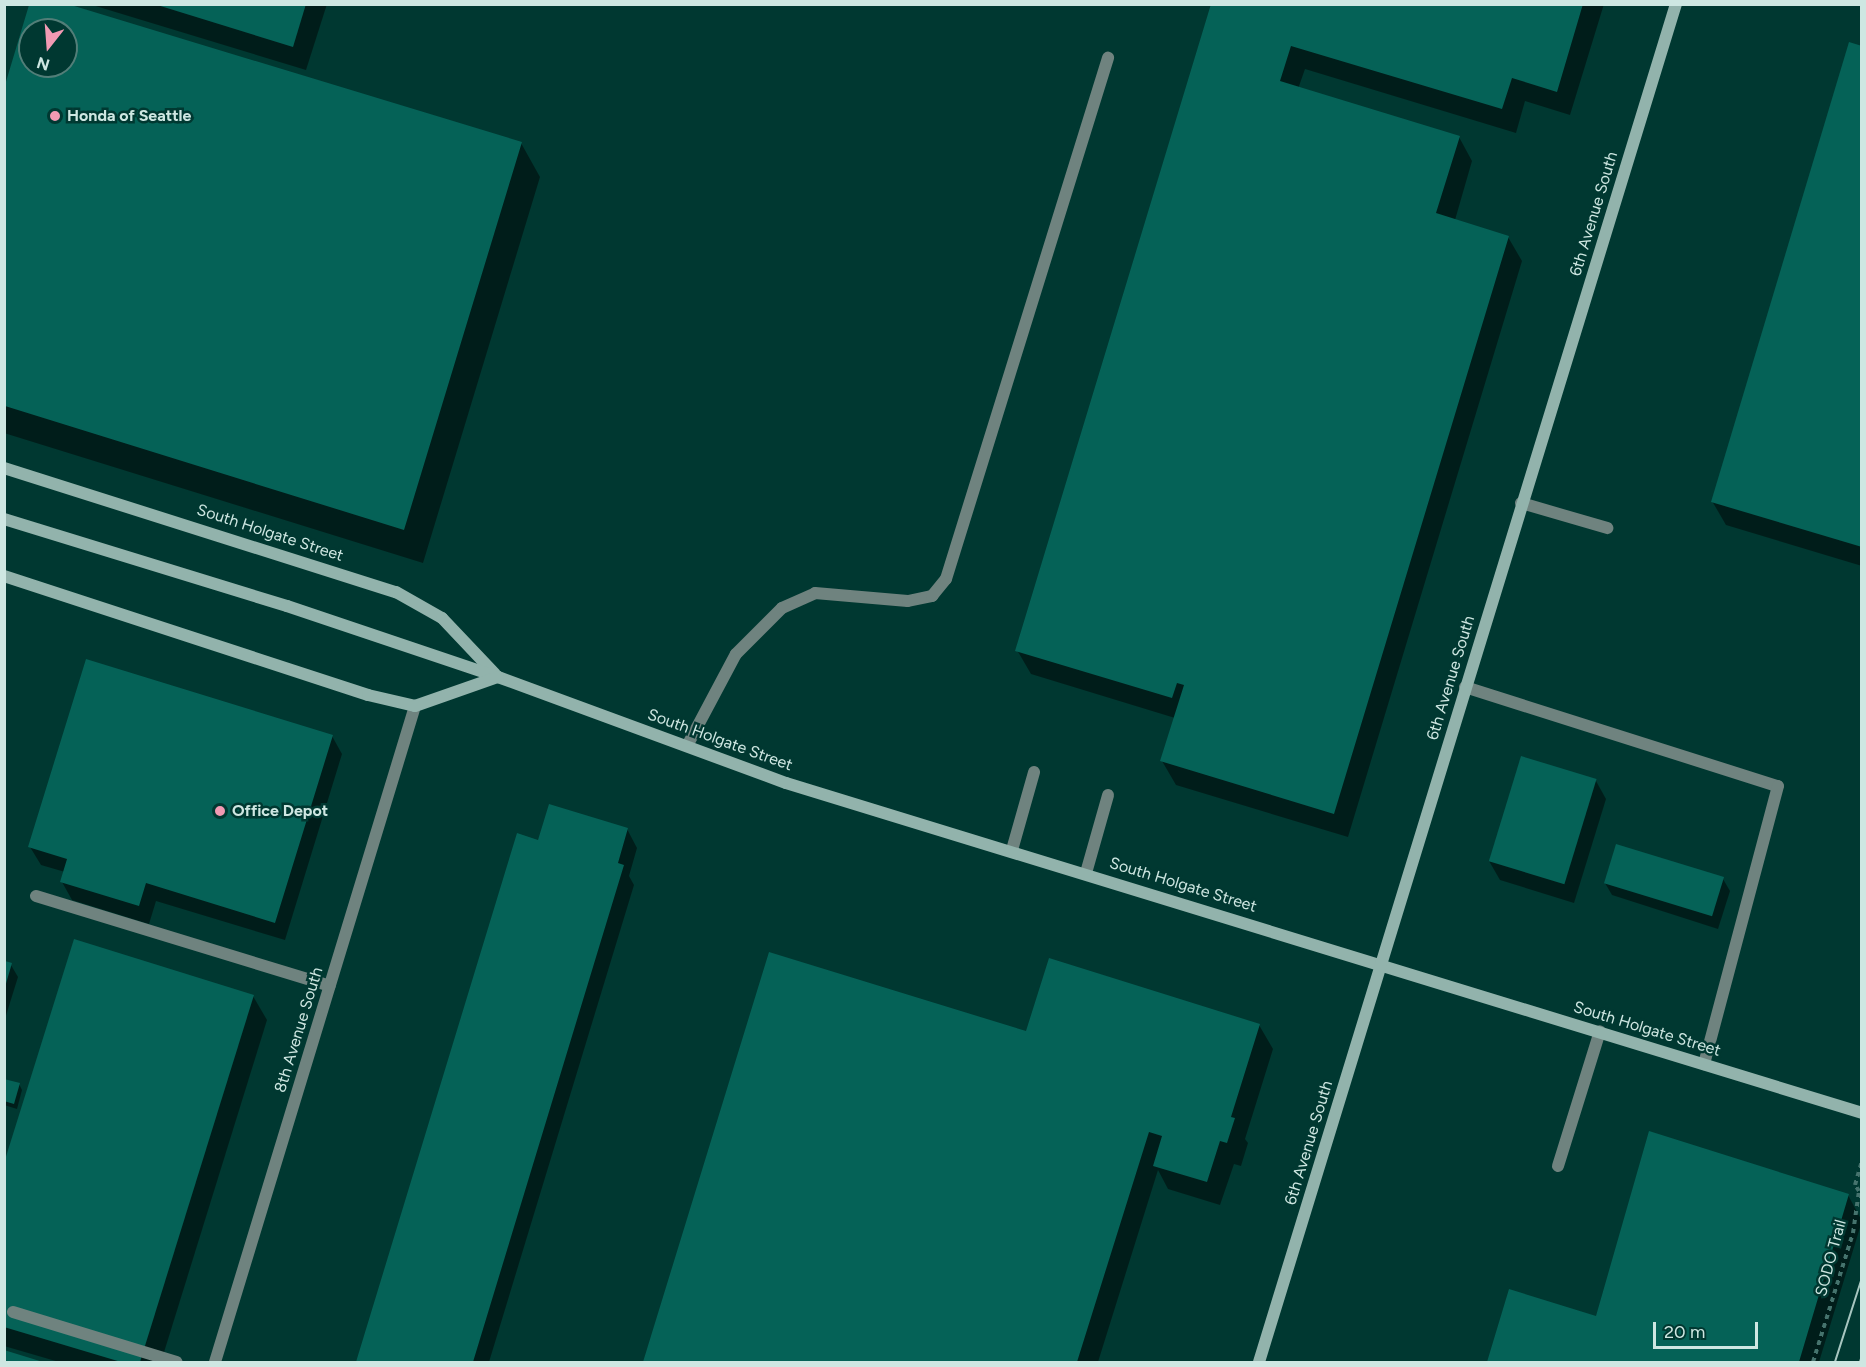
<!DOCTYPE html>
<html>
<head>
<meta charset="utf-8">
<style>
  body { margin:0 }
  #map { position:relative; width:1866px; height:1367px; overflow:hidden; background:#003831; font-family:Figtree,sans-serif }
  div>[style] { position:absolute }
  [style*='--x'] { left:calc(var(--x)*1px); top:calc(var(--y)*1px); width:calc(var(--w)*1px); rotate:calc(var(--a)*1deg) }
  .shadow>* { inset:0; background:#0007 }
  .building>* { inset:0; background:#056257; transform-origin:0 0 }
  .path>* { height:4px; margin-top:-2px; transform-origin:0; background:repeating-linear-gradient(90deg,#45736d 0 4.5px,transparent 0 9px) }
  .lane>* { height:12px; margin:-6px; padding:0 6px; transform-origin:6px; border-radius:6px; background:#6f837f }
  .street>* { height:12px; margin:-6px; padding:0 6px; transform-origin:6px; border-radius:6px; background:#6f837f }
  .secondary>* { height:12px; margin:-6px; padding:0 6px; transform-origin:6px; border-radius:6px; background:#92b3ac }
  .tram>* { height:1.5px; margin:-0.75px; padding:0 0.75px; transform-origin:0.75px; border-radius:0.75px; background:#a7c6c0 }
  .dots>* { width:16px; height:16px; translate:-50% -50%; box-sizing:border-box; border:3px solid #003831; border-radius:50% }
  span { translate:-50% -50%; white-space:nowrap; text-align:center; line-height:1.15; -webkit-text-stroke:5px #003831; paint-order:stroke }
  .poi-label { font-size:16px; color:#cee7e2; font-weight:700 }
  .left { translate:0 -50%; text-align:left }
  .street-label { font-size:16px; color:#cee7e2 }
  .frame { position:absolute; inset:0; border:6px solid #cee7e2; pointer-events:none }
  .north { position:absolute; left:18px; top:18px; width:60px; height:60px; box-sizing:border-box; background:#003831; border:2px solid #527e78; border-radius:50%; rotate:197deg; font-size:16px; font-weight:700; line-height:24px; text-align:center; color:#cee7e2 }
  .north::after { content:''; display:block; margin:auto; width:21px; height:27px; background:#f19ab3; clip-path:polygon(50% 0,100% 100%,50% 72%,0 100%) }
  .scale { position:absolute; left:1653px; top:1322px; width:105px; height:27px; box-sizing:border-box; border:3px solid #cee7e2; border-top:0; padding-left:8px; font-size:18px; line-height:21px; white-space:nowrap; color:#cee7e2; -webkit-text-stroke:4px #003831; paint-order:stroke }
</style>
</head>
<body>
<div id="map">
  <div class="shadow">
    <i style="clip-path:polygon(evenodd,31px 4px,65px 4px,521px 143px,540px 177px,423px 563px,4px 433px,4px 91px,31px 4px,30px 30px,66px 30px,66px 66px,30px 66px,30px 30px)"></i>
    <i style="clip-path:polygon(89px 4px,327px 4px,306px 70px)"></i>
    <i style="clip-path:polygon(1212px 4px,1604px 4px,1570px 115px,1525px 101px,1516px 133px,1305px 69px,1298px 89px,1459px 137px,1472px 161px,1455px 220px,1508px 237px,1522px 261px,1348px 837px,1176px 785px,1162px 761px,1175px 718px,1031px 674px,1017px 650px)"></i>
    <i style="clip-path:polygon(1862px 47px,1862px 566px,1726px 525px,1712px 501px)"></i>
    <i style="clip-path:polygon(332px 736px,342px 754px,285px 940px,156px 901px,149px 924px,72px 900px,62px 882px,65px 872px,41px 865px,30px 847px)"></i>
    <i style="clip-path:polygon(1596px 781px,1606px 799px,1574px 903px,1500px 880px,1489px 861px)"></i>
    <i style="clip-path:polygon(627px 829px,637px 848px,629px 876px,634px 885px,489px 1362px,358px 1362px,518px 835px,539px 842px)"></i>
    <i style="clip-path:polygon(1723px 879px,1730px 891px,1718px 929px,1612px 895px,1605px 883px)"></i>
    <i style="clip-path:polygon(770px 954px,1027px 1033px,1259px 1025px,1273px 1049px,1245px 1139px,1248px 1143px,1241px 1166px,1234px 1164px,1220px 1205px,1168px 1189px,1158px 1170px,1098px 1362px,644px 1362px)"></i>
    <i style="clip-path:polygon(4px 963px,11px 965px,18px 977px,4px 1022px)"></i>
    <i style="clip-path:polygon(253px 996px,267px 1020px,161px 1362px,59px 1362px,4px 1346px,4px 1168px)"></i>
    <i style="clip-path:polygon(4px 1080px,19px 1084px,22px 1090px,17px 1109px,4px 1105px)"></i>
    <i style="clip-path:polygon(1848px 1195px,1862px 1221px,1819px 1362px,1488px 1362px,1510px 1291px,1597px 1317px)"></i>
  </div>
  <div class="building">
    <i style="clip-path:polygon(154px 4px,306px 4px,293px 47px)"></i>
    <i style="clip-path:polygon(1211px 4px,1583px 4px,1557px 92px,1512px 78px,1502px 109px,1291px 46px,1280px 81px,1460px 136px,1436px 213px,1509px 236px,1334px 814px,1160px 761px,1184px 685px,1177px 683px,1172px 698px,1015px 651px)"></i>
    <i style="clip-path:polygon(evenodd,29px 5px,71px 5px,522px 142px,404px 530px,5px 406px,5px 85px,29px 5px,30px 30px,66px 30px,66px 66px,30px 66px,30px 30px)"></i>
    <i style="clip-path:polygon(1849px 42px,1862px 46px,1862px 547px,1711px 502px)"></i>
    <i style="clip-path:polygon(86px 659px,333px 735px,275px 923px,146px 883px,139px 906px,60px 882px,67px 859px,28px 847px)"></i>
    <i style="left:1521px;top:756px;width:79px;height:110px;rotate:17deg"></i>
    <i style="clip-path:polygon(549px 804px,628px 828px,618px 863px,624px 865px,473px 1362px,356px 1362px,517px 833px,538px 840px)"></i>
    <i style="left:1616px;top:844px;width:113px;height:41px;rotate:17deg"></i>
    <i style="clip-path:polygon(74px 939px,254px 995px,140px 1362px,121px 1362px,4px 1327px,4px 1163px)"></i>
    <i style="clip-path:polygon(769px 952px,1026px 1031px,1049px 958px,1260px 1024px,1231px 1117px,1235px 1118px,1227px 1143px,1220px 1141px,1207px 1182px,1153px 1166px,1162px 1136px,1149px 1132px,1077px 1362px,643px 1362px)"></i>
    <i style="clip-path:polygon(5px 961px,12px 963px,5px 987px)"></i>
    <i style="clip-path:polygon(4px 1079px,20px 1083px,14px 1104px,4px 1101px)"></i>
    <i style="clip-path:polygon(1649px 1131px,1849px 1194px,1799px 1362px,1487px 1362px,1509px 1289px,1596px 1316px)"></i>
    <i style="clip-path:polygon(4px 1350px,43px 1362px,4px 1362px)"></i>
  </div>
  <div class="path">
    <i style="--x:1813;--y:1362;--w:135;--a:-72.8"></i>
    <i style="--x:1853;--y:1233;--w:42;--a:-81.9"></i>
    <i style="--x:1859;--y:1191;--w:7;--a:-124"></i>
    <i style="--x:1855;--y:1185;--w:25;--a:-74"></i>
  </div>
  <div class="lane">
    <i style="--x:1521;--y:503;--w:90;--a:16.2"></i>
    <i style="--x:1465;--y:687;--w:328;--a:17.6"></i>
    <i style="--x:1778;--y:786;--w:288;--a:104.9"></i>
    <i style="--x:687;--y:746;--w:104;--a:-62"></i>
    <i style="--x:736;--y:654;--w:65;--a:-45"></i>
    <i style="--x:782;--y:608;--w:36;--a:-24"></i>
    <i style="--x:815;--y:593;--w:93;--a:4.9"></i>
    <i style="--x:908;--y:601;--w:25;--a:-12"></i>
    <i style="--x:932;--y:596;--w:22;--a:-51"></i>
    <i style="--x:946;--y:579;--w:546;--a:-72.73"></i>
    <i style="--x:1012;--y:850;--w:81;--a:-74.2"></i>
    <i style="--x:1086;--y:873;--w:81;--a:-74.2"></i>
    <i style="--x:36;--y:896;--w:307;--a:17"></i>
    <i style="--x:1558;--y:1166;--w:141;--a:-72.7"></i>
    <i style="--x:13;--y:1312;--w:171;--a:17"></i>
  </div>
  <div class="street">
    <i style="--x:215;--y:1362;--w:686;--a:-73.04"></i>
  </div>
  <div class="secondary">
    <i style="--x:4;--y:468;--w:411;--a:17.6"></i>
    <i style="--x:396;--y:592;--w:53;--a:29.5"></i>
    <i style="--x:442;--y:618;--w:77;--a:46.6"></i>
    <i style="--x:4;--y:519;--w:296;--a:17.1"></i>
    <i style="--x:287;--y:606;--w:223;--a:18.6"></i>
    <i style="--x:498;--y:677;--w:307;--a:20.2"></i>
    <i style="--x:786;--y:783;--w:1125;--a:17.05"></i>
    <i style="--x:4;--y:576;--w:383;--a:18.1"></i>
    <i style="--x:368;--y:695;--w:48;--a:13.2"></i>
    <i style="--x:415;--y:706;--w:88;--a:-19.3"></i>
    <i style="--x:1259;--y:1362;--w:1421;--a:-72.93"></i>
  </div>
  <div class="tram">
    <i style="--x:1835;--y:1362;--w:88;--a:-72.2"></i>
    <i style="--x:1860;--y:1362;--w:6;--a:-72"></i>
  </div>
  <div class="dots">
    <i style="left:55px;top:116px;background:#f19ab3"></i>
    <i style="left:220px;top:811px;background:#f19ab3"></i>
  </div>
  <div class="poi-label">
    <span class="left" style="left:67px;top:116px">Honda of Seattle</span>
    <span class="left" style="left:232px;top:811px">Office Depot</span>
  </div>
  <div class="street-label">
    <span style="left:1594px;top:214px;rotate:-73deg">6th Avenue South</span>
    <span style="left:270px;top:533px;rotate:18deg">South Holgate Street</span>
    <span style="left:1451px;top:678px;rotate:-73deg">6th Avenue South</span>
    <span style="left:720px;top:740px;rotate:20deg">South Holgate Street</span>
    <span style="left:1183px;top:885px;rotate:17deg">South Holgate Street</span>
    <span style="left:1647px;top:1029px;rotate:17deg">South Holgate Street</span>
    <span style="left:299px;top:1030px;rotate:-73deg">8th Avenue South</span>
    <span style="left:1309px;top:1143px;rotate:-73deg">6th Avenue South</span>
    <span style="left:1831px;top:1258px;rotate:-75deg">SODO Trail</span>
  </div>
  <div class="frame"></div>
  <div class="north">N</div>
  <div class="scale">20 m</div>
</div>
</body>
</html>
